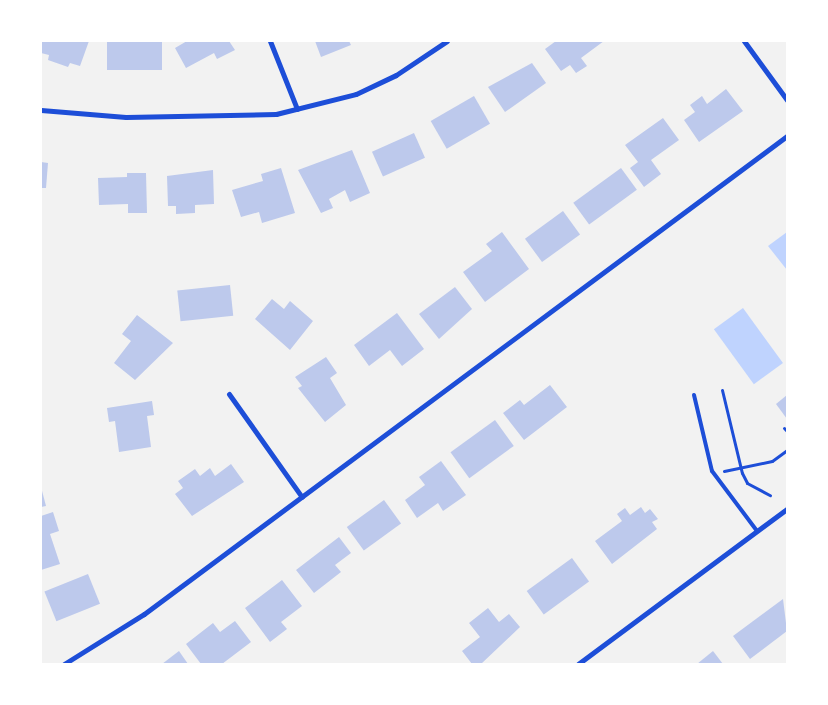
<!DOCTYPE html>
<html>
<head>
<meta charset="utf-8">
<style>
  body { margin:0 }
  #map { position:relative; width:828px; height:705px; overflow:hidden; background:#f2f2f2; font-family:"DM Sans",sans-serif }
  div>[style] { position:absolute }
  [style*='--x'] { left:calc(var(--x)*1px); top:calc(var(--y)*1px); width:calc(var(--w)*1px); rotate:calc(var(--a)*1deg) }
  .water>* { inset:0; background:#bfd3fe; transform-origin:0 0 }
  .building>* { inset:0; background:#bdc9ec; transform-origin:0 0 }
  .path>* { height:3px; margin:-1.5px; padding:0 1.5px; transform-origin:1.5px; border-radius:1.5px; background:#1d4ed8 }
  .service>* { height:4px; margin:-2px; padding:0 2px; transform-origin:2px; border-radius:2px; background:#1d4ed8 }
  .minor>* { height:5px; margin:-2.5px; padding:0 2.5px; transform-origin:2.5px; border-radius:2.5px; background:#1d4ed8 }
  span { translate:-50% -50%; white-space:nowrap; text-align:center; line-height:1.15; -webkit-text-stroke:4.5px #fff; paint-order:stroke }
  .frame { position:absolute; inset:0; border:42px solid #fff; pointer-events:none }
</style>
</head>
<body>
<div id="map">
  <div class="water">
    <i style="clip-path:polygon(787px 232px,787px 270px,768px 246px)"></i>
    <i style="left:743px;top:308px;width:68px;height:36px;rotate:54deg"></i>
  </div>
  <div class="building">
    <i style="clip-path:polygon(41px 41px,89px 41px,80px 66px,70px 63px,68px 67px,48px 60px,49px 55px,41px 53px)"></i>
    <i style="left:107px;top:41px;width:55px;height:29px"></i>
    <i style="clip-path:polygon(187px 41px,229px 41px,235px 50px,217px 59px,214px 53px,186px 68px,175px 48px)"></i>
    <i style="clip-path:polygon(315px 41px,349px 41px,351px 45px,321px 57px)"></i>
    <i style="clip-path:polygon(556px 41px,604px 41px,581px 58px,587px 66px,576px 73px,570px 65px,561px 71px,545px 49px)"></i>
    <i style="clip-path:polygon(532px 63px,546px 83px,505px 112px,488px 87px)"></i>
    <i style="clip-path:polygon(726px 89px,743px 111px,699px 142px,684px 120px,695px 112px,690px 105px,702px 96px,707px 104px)"></i>
    <i style="left:474px;top:96px;width:32px;height:50px;rotate:60deg"></i>
    <i style="clip-path:polygon(663px 118px,679px 140px,651px 160px,661px 174px,644px 187px,630px 168px,638px 162px,625px 145px)"></i>
    <i style="left:414px;top:133px;width:27px;height:46px;rotate:66deg"></i>
    <i style="clip-path:polygon(352px 150px,370px 193px,350px 202px,345px 190px,329px 199px,333px 208px,321px 213px,298px 170px)"></i>
    <i style="clip-path:polygon(41px 162px,48px 163px,46px 188px,41px 188px)"></i>
    <i style="clip-path:polygon(281px 168px,295px 213px,262px 223px,259px 212px,241px 217px,232px 190px,263px 181px,261px 174px)"></i>
    <i style="left:621px;top:168px;width:27px;height:59px;rotate:54deg"></i>
    <i style="clip-path:polygon(213px 170px,214px 204px,195px 205px,195px 213px,176px 214px,176px 206px,168px 206px,167px 176px)"></i>
    <i style="clip-path:polygon(127px 173px,146px 173px,147px 213px,128px 213px,128px 204px,99px 205px,98px 178px,127px 177px)"></i>
    <i style="left:563px;top:211px;width:29px;height:47px;rotate:54deg"></i>
    <i style="clip-path:polygon(502px 232px,529px 269px,485px 302px,463px 272px,492px 251px,486px 244px)"></i>
    <i style="left:230px;top:285px;width:31px;height:53px;rotate:84deg"></i>
    <i style="clip-path:polygon(455px 287px,472px 309px,439px 339px,419px 314px)"></i>
    <i style="clip-path:polygon(272px 299px,284px 309px,290px 301px,313px 321px,290px 350px,255px 319px)"></i>
    <i style="clip-path:polygon(397px 313px,424px 349px,402px 366px,390px 350px,369px 366px,354px 345px)"></i>
    <i style="clip-path:polygon(137px 315px,173px 343px,135px 380px,114px 363px,131px 341px,122px 334px)"></i>
    <i style="clip-path:polygon(326px 357px,337px 373px,330px 378px,346px 405px,325px 422px,298px 388px,302px 386px,295px 377px)"></i>
    <i style="clip-path:polygon(550px 385px,567px 407px,524px 440px,503px 413px,520px 400px,524px 405px)"></i>
    <i style="clip-path:polygon(787px 395px,787px 419px,776px 404px)"></i>
    <i style="clip-path:polygon(152px 401px,154px 415px,147px 416px,151px 447px,119px 452px,115px 421px,109px 422px,107px 408px)"></i>
    <i style="left:495px;top:420px;width:32px;height:55px;rotate:54deg"></i>
    <i style="clip-path:polygon(441px 461px,466px 495px,443px 511px,438px 503px,417px 518px,405px 500px,425px 485px,419px 477px)"></i>
    <i style="clip-path:polygon(231px 464px,244px 482px,192px 516px,175px 494px,183px 488px,178px 481px,195px 469px,200px 476px,210px 468px,215px 476px)"></i>
    <i style="clip-path:polygon(41px 487px,46px 506px,41px 507px)"></i>
    <i style="left:384px;top:500px;width:29px;height:46px;rotate:54deg"></i>
    <i style="clip-path:polygon(641px 507px,645px 513px,650px 509px,658px 519px,652px 522px,657px 529px,612px 564px,595px 541px,622px 521px,617px 514px,625px 508px,630px 515px)"></i>
    <i style="clip-path:polygon(53px 512px,59px 531px,50px 534px,60px 564px,41px 570px,41px 516px)"></i>
    <i style="clip-path:polygon(339px 537px,351px 553px,335px 565px,341px 572px,314px 593px,296px 570px)"></i>
    <i style="left:572px;top:558px;width:29px;height:56px;rotate:54deg"></i>
    <i style="left:88px;top:574px;width:32px;height:47px;rotate:68deg"></i>
    <i style="clip-path:polygon(282px 580px,302px 606px,281px 622px,287px 629px,270px 642px,245px 608px)"></i>
    <i style="clip-path:polygon(783px 599px,787px 631px,750px 659px,733px 636px)"></i>
    <i style="clip-path:polygon(488px 608px,499px 622px,509px 614px,520px 627px,481px 664px,472px 664px,462px 651px,480px 637px,469px 623px)"></i>
    <i style="clip-path:polygon(235px 621px,251px 642px,222px 664px,201px 664px,186px 644px,213px 623px,220px 632px)"></i>
    <i style="clip-path:polygon(179px 651px,188px 664px,162px 664px)"></i>
    <i style="clip-path:polygon(713px 651px,723px 664px,697px 664px)"></i>
  </div>
  <div class="path">
    <i style="--x:722;--y:390;--w:85;--a:76.5"></i>
    <i style="--x:742;--y:473;--w:11;--a:63"></i>
    <i style="--x:747;--y:483;--w:26;--a:28"></i>
    <i style="--x:784;--y:428;--w:4;--a:45"></i>
    <i style="--x:724;--y:471;--w:49;--a:-11.8"></i>
    <i style="--x:772;--y:461;--w:19;--a:-36"></i>
  </div>
  <div class="service">
    <i style="--x:694;--y:395;--w:78;--a:76.7"></i>
    <i style="--x:712;--y:471;--w:75;--a:53.1"></i>
  </div>
  <div class="minor">
    <i style="--x:270;--y:41;--w:73;--a:68.3"></i>
    <i style="--x:744;--y:41;--w:73;--a:53.9"></i>
    <i style="--x:41;--y:110;--w:85;--a:4.7"></i>
    <i style="--x:126;--y:117;--w:150;--a:-1.1"></i>
    <i style="--x:276;--y:114;--w:82;--a:-14"></i>
    <i style="--x:356;--y:94;--w:44;--a:-25.4"></i>
    <i style="--x:396;--y:75;--w:61;--a:-33.7"></i>
    <i style="--x:229;--y:394;--w:126;--a:54.7"></i>
    <i style="--x:64;--y:664;--w:94;--a:-32"></i>
    <i style="--x:144;--y:614;--w:801;--a:-36.63"></i>
    <i style="--x:578;--y:664;--w:260;--a:-36.6"></i>
  </div>
  <div class="frame"></div>
</div>
</body>
</html>
